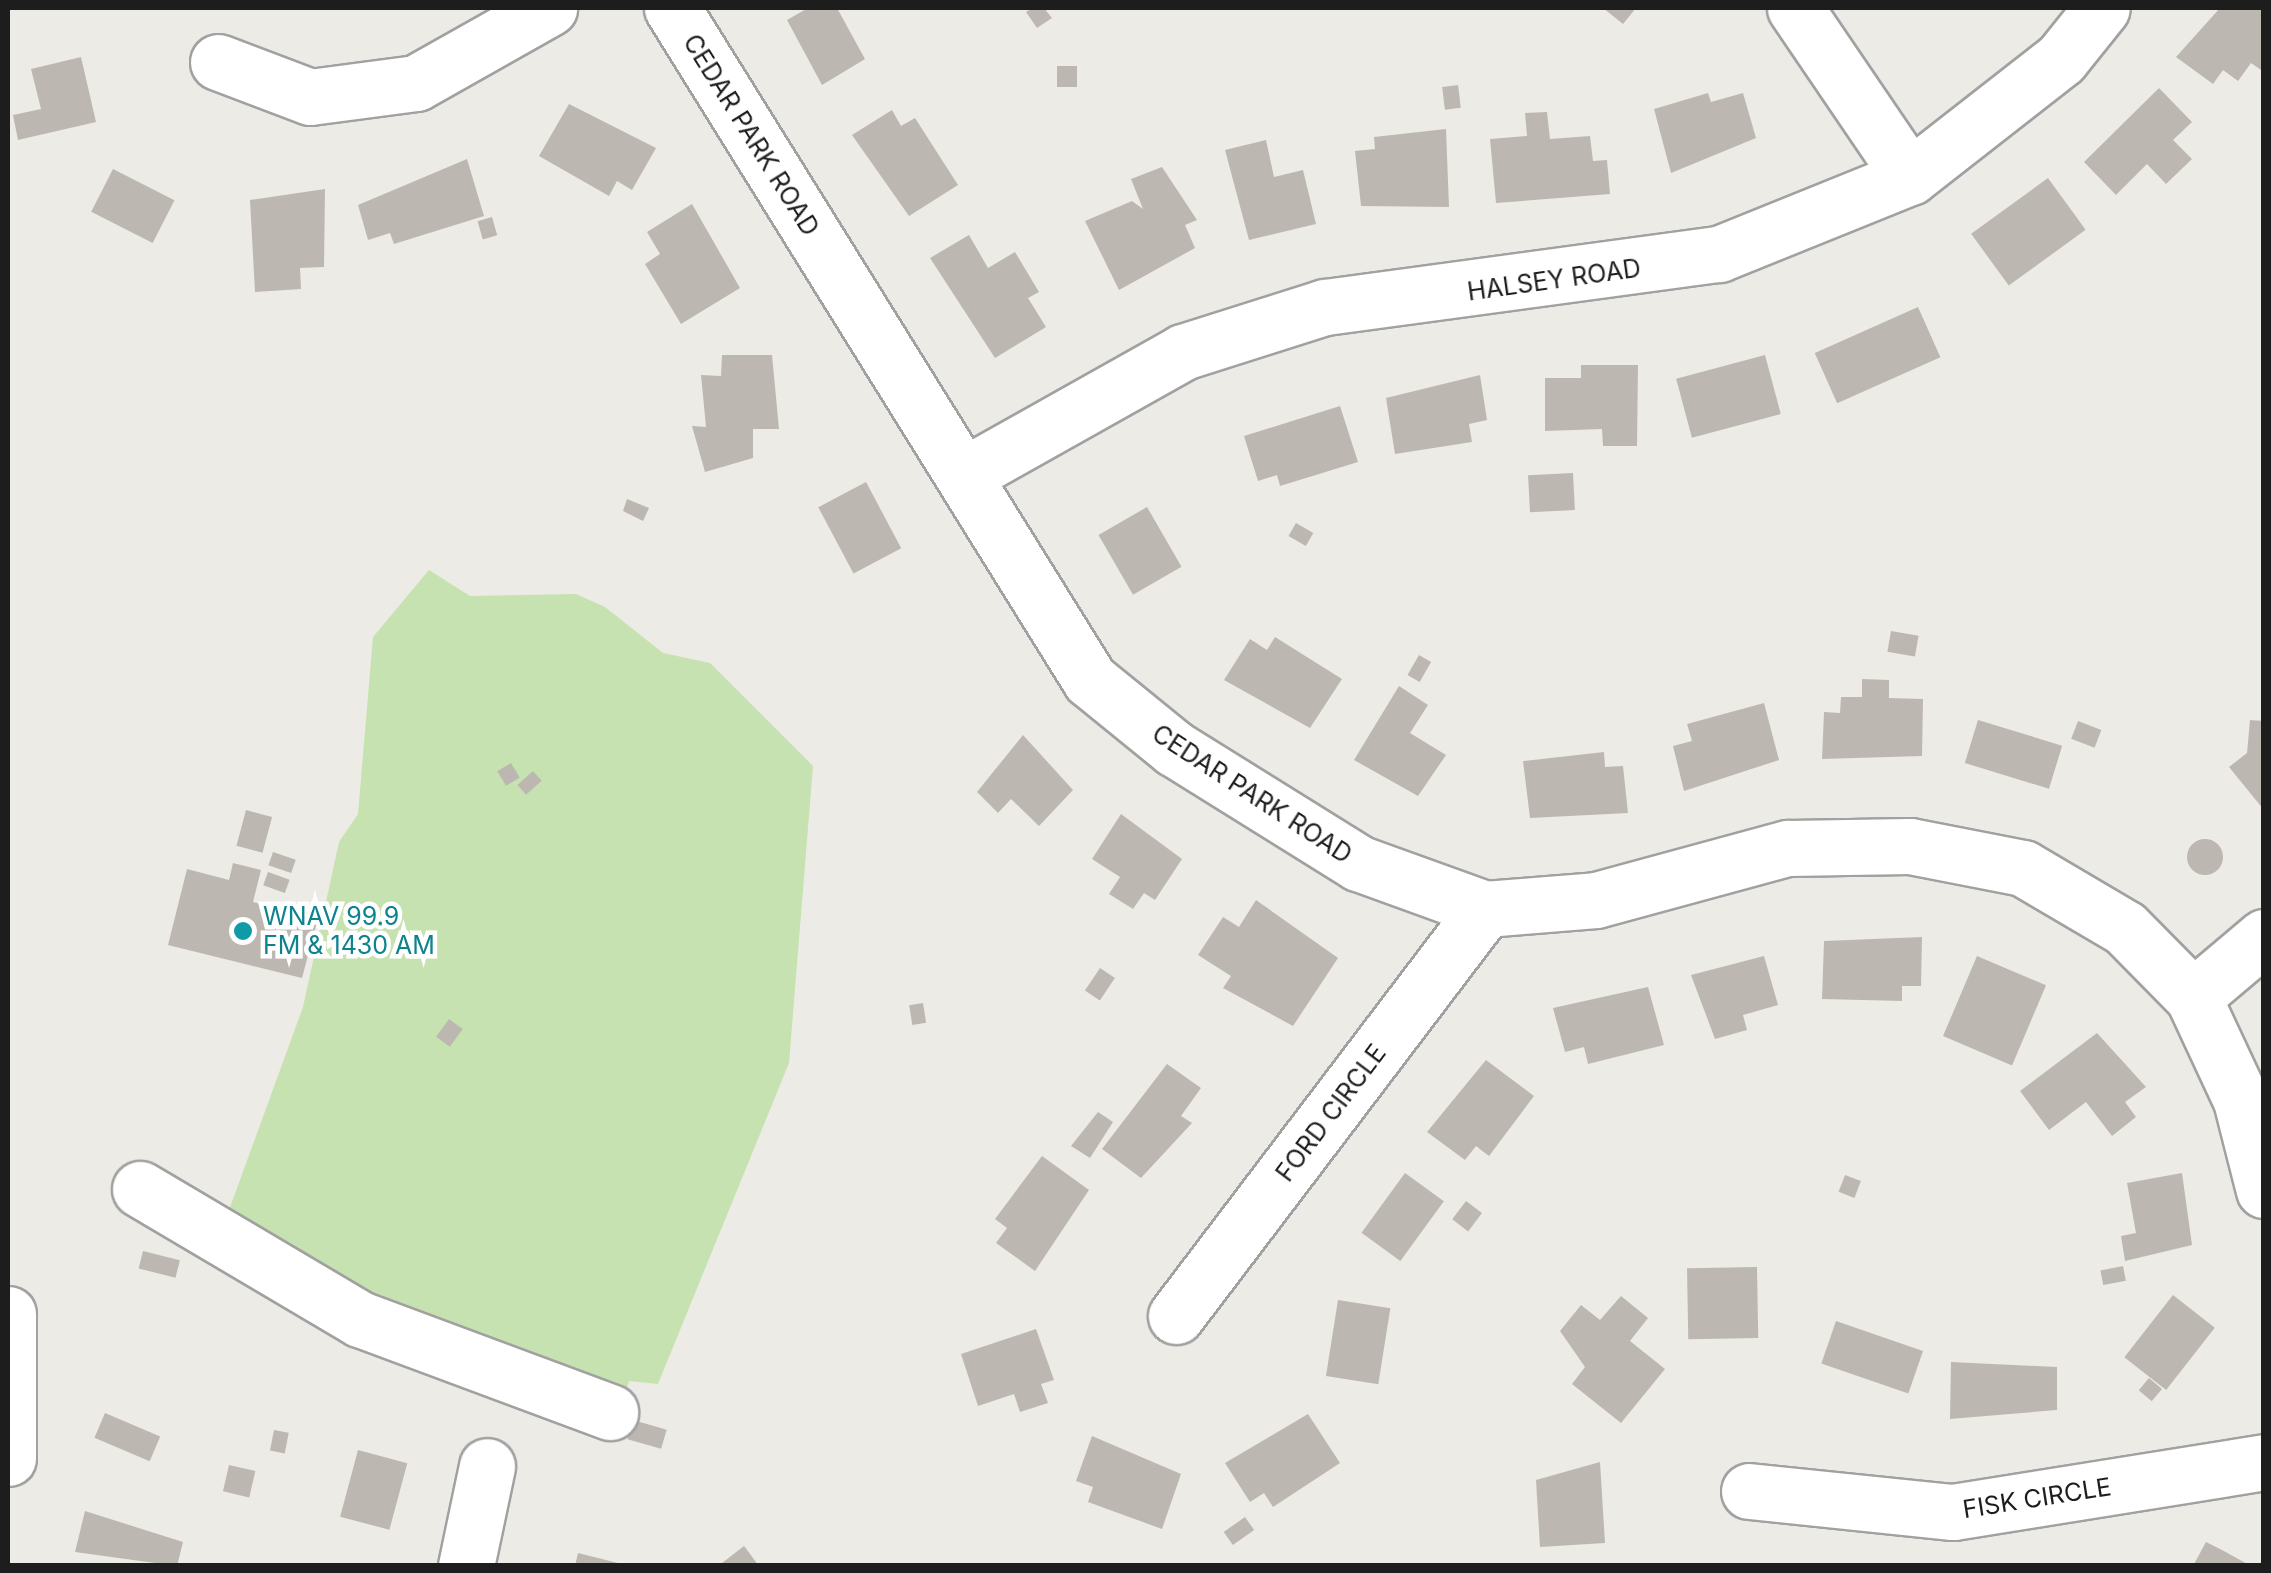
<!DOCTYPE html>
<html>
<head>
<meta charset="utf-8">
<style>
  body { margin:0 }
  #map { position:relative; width:2271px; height:1573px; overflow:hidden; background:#edebe5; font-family:Inter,sans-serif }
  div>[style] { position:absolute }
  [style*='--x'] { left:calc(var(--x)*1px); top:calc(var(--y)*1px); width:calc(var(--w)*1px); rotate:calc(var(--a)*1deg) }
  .grass>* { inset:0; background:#c6e2b0 }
  .building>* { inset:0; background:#bdb7b2; transform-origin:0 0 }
  .round { border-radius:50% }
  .roads { filter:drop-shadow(2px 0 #a1a1a1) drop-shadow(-2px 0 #a1a1a1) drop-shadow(0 2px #a1a1a1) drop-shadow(0 -2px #a1a1a1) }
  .minor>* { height:55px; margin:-27.5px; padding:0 27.5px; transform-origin:27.5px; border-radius:27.5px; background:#fff }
  .dots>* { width:28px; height:28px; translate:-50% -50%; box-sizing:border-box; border:5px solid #fff; border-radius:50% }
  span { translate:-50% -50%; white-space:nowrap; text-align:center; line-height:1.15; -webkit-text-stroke:9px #fff; paint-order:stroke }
  .street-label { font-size:25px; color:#1d1d1d }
  .culture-label { font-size:25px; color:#0d838f }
  .left { translate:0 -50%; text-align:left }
  .frame { position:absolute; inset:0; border:10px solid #1d1d1d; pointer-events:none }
</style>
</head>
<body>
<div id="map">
  <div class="grass">
    <i style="clip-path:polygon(429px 570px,470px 596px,576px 594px,605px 607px,663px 653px,710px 663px,813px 766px,789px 1063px,658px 1384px,629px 1381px,622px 1407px,359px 1308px,225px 1221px,303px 1007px,339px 842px,358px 814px,373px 637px)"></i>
  </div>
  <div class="building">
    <i style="clip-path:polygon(808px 8px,837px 8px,865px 59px,822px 85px,787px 20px)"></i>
    <i style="clip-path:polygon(1033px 8px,1044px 8px,1052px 18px,1037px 28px,1026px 12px)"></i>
    <i style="clip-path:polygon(1603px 8px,1636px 8px,1623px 24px)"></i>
    <i style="clip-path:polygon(2220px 8px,2264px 8px,2264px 72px,2251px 63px,2238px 81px,2223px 70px,2213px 84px,2176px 57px)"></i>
    <i style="clip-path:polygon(81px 57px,96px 122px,18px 140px,13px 115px,41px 109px,31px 69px)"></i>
    <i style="left:1057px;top:66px;width:20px;height:21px"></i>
    <i style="left:1458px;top:85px;width:23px;height:16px;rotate:83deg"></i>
    <i style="clip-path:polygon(2159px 88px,2192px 122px,2173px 140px,2192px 159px,2166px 184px,2147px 164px,2116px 195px,2084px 162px)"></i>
    <i style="clip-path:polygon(1708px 93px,1711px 102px,1743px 93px,1756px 138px,1671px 173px,1654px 109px)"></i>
    <i style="clip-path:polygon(569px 104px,656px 148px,632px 190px,617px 181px,609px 196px,539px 156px)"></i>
    <i style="clip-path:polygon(892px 110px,901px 126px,915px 118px,958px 185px,909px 216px,852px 135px)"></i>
    <i style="clip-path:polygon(1547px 112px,1550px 139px,1590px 136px,1593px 161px,1607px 160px,1610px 194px,1496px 203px,1490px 139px,1527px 136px,1525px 113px)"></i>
    <i style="clip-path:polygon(1446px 129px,1449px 207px,1361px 206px,1355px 151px,1375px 149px,1374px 137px)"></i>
    <i style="clip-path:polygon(1266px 140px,1274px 177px,1303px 170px,1316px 224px,1249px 240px,1225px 150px)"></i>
    <i style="clip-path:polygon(467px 159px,484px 216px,394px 244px,390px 233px,368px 240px,358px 205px)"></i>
    <i style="clip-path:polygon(1162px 167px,1197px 220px,1185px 225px,1195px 248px,1119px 290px,1085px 221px,1132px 201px,1143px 209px,1131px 179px)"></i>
    <i style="left:113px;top:169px;width:69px;height:48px;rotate:27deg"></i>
    <i style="left:2048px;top:178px;width:64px;height:95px;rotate:54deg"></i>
    <i style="clip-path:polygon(325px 189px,324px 267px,300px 268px,301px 289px,255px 292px,250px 200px)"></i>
    <i style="clip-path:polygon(692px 204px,740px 288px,681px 324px,645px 264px,660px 254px,647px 232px)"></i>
    <i style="left:492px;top:217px;width:19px;height:15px;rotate:74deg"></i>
    <i style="clip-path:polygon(969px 235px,988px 268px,1015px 252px,1039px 292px,1028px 298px,1046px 327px,995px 358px,930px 258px)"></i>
    <i style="left:1918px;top:307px;width:55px;height:113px;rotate:66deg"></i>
    <i style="clip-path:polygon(722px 355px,772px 355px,779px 429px,753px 429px,753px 458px,705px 472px,692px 426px,706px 427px,701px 375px,721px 376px)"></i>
    <i style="left:1765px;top:355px;width:61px;height:92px;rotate:75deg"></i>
    <i style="clip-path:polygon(1581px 365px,1638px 365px,1637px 446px,1603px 446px,1602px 429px,1545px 431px,1545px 378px,1581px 378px)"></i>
    <i style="clip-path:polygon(1480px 375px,1487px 420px,1469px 424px,1472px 442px,1395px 454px,1386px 398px)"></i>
    <i style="clip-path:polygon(1340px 406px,1358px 462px,1280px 486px,1277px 475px,1258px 481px,1244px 436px)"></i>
    <i style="left:1573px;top:473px;width:37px;height:45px;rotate:87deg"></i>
    <i style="left:866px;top:482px;width:75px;height:54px;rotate:62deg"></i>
    <i style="clip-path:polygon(627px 499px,649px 508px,643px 521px,623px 511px)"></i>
    <i style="left:1147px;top:507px;width:69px;height:56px;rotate:60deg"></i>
    <i style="left:1296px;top:523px;width:20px;height:15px;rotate:30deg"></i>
    <i style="left:1891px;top:631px;width:28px;height:21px;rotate:10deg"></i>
    <i style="clip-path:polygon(1275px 637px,1342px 679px,1310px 728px,1224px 680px,1250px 639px,1267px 650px)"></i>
    <i style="left:1419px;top:655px;width:14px;height:23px;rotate:30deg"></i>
    <i style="clip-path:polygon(1862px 679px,1889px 680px,1889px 698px,1923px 699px,1922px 756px,1822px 759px,1824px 712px,1840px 713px,1841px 697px,1862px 697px)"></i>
    <i style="clip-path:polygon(1399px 686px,1428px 705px,1410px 733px,1446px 755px,1418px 796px,1354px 760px)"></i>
    <i style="clip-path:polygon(1764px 703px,1779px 760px,1684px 791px,1673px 746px,1692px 741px,1687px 724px)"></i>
    <i style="left:1978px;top:720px;width:88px;height:45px;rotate:17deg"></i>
    <i style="clip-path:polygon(2250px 720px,2264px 721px,2264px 810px,2229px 767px,2247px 753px)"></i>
    <i style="left:2078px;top:721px;width:25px;height:19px;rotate:21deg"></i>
    <i style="clip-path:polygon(1023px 735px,1073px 790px,1039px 826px,1011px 799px,998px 813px,977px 792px)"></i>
    <i style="clip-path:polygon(1604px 752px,1605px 767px,1623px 766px,1628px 813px,1530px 818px,1523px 761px)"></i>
    <i style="left:511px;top:763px;width:17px;height:16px;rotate:59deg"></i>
    <i style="left:533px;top:771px;width:13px;height:21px;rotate:48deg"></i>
    <i style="left:246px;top:810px;width:27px;height:37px;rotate:15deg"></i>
    <i style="clip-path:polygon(1121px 814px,1182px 859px,1155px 900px,1144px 893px,1133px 909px,1109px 894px,1120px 877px,1092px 859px)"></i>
    <i class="round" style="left:2187px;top:839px;width:36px;height:36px"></i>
    <i style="left:273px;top:852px;width:24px;height:14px;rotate:19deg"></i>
    <i style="clip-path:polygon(233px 863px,261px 870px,253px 902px,318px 918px,302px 978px,168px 945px,187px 869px,229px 880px)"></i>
    <i style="left:268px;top:872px;width:23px;height:14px;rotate:20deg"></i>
    <i style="clip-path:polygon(1256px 900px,1338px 958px,1293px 1026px,1223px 988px,1231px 976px,1198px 955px,1223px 917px,1239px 927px)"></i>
    <i style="clip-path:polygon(1922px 937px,1921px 986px,1902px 986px,1902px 1001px,1822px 999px,1824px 941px)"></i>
    <i style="clip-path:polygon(1764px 956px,1778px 1005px,1743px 1015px,1747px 1030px,1715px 1039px,1691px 975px)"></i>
    <i style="left:1977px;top:956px;width:75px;height:87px;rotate:23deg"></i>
    <i style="left:1100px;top:968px;width:18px;height:27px;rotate:34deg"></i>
    <i style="clip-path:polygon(1648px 987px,1664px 1045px,1588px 1064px,1584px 1047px,1565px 1052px,1553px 1008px)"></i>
    <i style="left:923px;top:1003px;width:20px;height:14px;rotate:81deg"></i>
    <i style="left:449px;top:1019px;width:17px;height:22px;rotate:36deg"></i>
    <i style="clip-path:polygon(2097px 1033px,2146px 1087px,2125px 1102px,2136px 1117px,2112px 1136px,2086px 1102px,2049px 1130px,2020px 1091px)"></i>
    <i style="clip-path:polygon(1486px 1060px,1534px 1096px,1489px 1156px,1476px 1146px,1465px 1160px,1427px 1132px)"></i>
    <i style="clip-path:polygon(1167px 1064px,1201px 1088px,1181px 1116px,1192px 1123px,1141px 1178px,1102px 1149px)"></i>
    <i style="clip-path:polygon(1098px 1112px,1113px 1122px,1090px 1158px,1071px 1146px)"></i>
    <i style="clip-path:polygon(1042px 1156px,1089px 1190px,1035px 1271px,996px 1243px,1007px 1228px,995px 1219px)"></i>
    <i style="left:1405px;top:1173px;width:48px;height:74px;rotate:36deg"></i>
    <i style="clip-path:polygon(2182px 1173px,2192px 1245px,2125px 1261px,2121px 1236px,2136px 1233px,2127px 1183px)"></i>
    <i style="left:1845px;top:1175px;width:17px;height:18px;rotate:21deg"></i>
    <i style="left:1466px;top:1201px;width:20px;height:23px;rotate:37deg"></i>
    <i style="left:143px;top:1251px;width:38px;height:18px;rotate:14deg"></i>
    <i style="left:2123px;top:1266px;width:15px;height:23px;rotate:79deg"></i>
    <i style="left:1757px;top:1267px;width:71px;height:70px;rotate:89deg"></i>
    <i style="left:2173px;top:1295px;width:53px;height:79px;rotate:38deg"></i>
    <i style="clip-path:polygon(1621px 1296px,1648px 1318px,1630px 1341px,1665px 1369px,1621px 1423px,1572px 1384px,1585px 1367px,1560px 1331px,1581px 1305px,1600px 1320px)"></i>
    <i style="left:1338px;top:1300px;width:53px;height:77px;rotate:9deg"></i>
    <i style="left:1836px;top:1321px;width:92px;height:45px;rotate:19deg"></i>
    <i style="clip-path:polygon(1036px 1329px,1054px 1380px,1041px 1384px,1048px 1403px,1020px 1412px,1014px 1394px,978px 1406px,961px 1354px)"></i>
    <i style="clip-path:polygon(1951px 1362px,2057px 1367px,2057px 1410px,1950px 1419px)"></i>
    <i style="left:2149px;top:1378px;width:17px;height:16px;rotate:40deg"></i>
    <i style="left:105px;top:1413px;width:60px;height:27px;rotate:23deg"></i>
    <i style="clip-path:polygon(1308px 1414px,1340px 1463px,1273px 1507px,1264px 1493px,1250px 1502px,1225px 1463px)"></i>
    <i style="left:633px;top:1420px;width:35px;height:20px;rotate:16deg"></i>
    <i style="left:274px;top:1430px;width:15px;height:21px;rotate:11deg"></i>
    <i style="clip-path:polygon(1092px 1436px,1181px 1474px,1162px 1529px,1088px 1502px,1093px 1487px,1076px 1481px)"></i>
    <i style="left:358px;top:1450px;width:51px;height:69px;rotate:15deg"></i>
    <i style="clip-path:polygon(1600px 1462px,1605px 1543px,1540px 1547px,1536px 1480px)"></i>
    <i style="left:229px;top:1465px;width:27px;height:27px;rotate:13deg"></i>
    <i style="clip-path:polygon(85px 1511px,183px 1542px,177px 1566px,75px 1552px)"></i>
    <i style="left:1245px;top:1517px;width:16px;height:26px;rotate:55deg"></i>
    <i style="clip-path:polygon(2206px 1542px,2222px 1550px,2251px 1566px,2193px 1566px)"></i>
    <i style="clip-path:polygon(744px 1546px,759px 1566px,725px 1566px,722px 1563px)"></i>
    <i style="clip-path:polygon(578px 1553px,622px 1564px,622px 1566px,575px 1566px)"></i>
  </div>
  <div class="roads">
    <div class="minor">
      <i style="--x:672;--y:8;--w:791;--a:58.12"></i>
      <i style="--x:1090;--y:680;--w:109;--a:39.1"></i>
      <i style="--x:1175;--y:749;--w:216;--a:31.9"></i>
      <i style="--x:1358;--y:863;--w:135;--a:19.9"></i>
      <i style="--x:1485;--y:909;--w:111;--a:-4.6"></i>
      <i style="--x:1596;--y:900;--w:199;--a:-15.2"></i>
      <i style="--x:1788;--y:848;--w:122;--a:-0.9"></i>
      <i style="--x:1910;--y:846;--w:115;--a:11"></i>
      <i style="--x:2023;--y:868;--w:118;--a:30.5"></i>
      <i style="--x:2125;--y:928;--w:97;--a:45.4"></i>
      <i style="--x:2193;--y:997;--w:114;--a:65"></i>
      <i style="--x:2241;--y:1100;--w:93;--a:75.7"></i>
      <i style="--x:1795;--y:8;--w:204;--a:55.8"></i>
      <i style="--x:218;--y:62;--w:98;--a:20.8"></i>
      <i style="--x:310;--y:97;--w:107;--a:-7.5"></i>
      <i style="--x:416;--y:83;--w:153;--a:-29.4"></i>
      <i style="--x:964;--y:475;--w:251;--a:-29.3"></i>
      <i style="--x:1183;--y:352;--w:149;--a:-17.6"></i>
      <i style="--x:1325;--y:307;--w:398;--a:-7.7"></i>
      <i style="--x:1719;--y:254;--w:206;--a:-22"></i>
      <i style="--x:1910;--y:177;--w:192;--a:-38"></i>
      <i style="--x:2061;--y:59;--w:65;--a:-51.2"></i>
      <i style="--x:2193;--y:997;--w:93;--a:-40.2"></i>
      <i style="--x:140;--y:1189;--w:256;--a:30.6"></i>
      <i style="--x:360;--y:1319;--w:267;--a:20.4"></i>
      <i style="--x:8;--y:1314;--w:144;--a:90"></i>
      <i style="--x:1176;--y:1316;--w:511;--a:-52.79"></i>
      <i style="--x:1749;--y:1491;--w:205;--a:5.9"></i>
      <i style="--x:1953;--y:1512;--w:315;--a:-9.1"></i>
      <i style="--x:466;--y:1566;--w:102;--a:-78.1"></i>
    </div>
  </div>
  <div class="dots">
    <i style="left:243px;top:931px;background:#0f9aa8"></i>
  </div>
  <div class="street-label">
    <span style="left:751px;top:135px;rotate:58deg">CEDAR PARK ROAD</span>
    <span style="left:1554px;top:280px;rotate:-8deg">HALSEY ROAD</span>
    <span style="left:1252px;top:794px;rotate:33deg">CEDAR PARK ROAD</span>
    <span style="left:1331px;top:1113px;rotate:-53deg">FORD CIRCLE</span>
    <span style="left:2037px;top:1498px;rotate:-9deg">FISK CIRCLE</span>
  </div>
  <div class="culture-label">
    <span class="left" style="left:263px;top:931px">WNAV 99.9<br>FM &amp; 1430 AM</span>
  </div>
  <div class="frame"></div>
</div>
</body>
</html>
